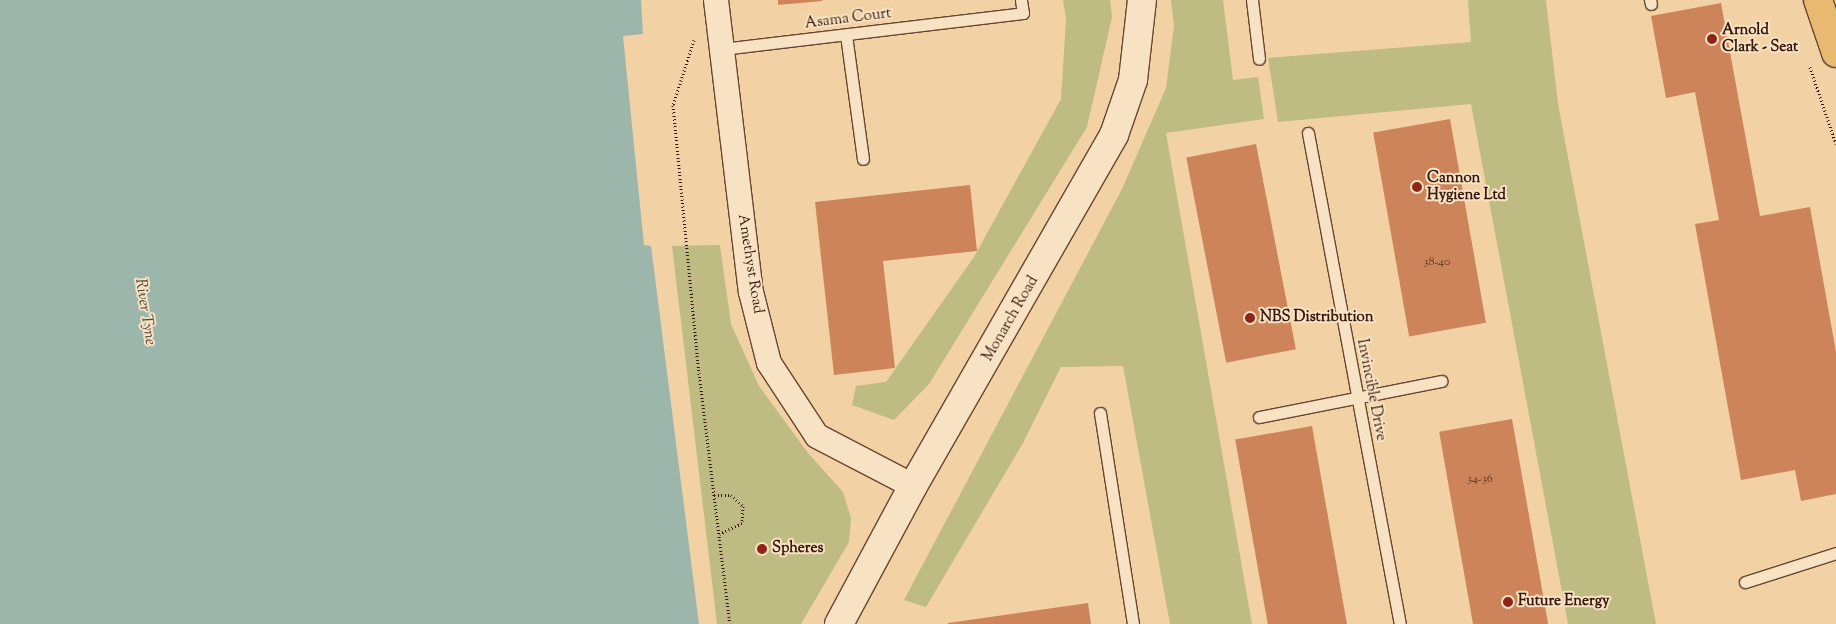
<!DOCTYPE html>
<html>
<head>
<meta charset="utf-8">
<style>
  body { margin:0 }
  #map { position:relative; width:1836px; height:624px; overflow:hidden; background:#f2d2a4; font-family:"Sorts Mill Goudy",serif }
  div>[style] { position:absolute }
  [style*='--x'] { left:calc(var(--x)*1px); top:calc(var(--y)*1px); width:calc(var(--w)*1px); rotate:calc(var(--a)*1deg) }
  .green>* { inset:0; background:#bebb83 }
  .water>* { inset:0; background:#9cb6ac }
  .building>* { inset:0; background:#cd845a; transform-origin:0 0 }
  .path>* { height:3px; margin-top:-1.5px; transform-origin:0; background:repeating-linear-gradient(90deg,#371709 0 1px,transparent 0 3.5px) }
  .roads { filter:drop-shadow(1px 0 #664630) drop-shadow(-1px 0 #664630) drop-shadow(0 1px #664630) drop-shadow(0 -1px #664630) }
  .service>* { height:11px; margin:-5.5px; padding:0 5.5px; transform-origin:5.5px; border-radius:5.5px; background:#f7e2c4 }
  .minor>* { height:24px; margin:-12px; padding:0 12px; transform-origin:12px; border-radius:12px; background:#f7e2c4 }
  .tertiary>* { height:28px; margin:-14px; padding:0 14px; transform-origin:14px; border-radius:14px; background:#f7e2c4 }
  .primary>* { height:28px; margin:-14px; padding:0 14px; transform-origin:14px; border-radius:14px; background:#e9b972 }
  .dots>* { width:14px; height:14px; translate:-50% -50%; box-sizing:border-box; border:2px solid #f7e2c4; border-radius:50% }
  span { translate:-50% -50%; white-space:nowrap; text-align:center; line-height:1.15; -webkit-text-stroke:4px #f7e2c4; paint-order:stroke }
  .number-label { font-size:12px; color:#5c321d }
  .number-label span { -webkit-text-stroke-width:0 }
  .street-label { font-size:15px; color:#371709 }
  .poi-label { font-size:15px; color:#371709; font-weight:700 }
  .left { translate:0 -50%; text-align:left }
  .water-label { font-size:16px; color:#55473a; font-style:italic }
</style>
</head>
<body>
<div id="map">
  <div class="green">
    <i style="clip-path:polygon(1063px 0,1110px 0,1112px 17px,1087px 127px,929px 384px,894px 420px,852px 405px,856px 386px,886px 382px,974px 257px,1061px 99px,1066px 19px)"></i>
    <i style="clip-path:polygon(1171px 0,1223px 0,1233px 80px,1258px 77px,1264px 119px,1166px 133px,1252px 624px,1170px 624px,1123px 366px,1061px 367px,1023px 443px,926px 607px,904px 600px,1122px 189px,1166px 88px,1174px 26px)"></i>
    <i style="clip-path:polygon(1468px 0,1546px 0,1558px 104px,1656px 624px,1568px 624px,1471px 104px,1278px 122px,1268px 58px,1471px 42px)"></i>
    <i style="clip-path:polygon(720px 245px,731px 324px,759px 386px,808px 453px,843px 492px,851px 518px,849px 542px,801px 624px,717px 624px,672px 246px)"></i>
  </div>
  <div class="water">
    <i style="clip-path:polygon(0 0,641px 0,643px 34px,623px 36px,644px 245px,651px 246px,699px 624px,0 624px)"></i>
  </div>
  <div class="building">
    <i style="clip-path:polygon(778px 0,822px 0,822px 1px,778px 5px)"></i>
    <i style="clip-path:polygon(1721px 3px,1760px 216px,1810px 207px,1836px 352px,1836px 494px,1801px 501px,1795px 470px,1741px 480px,1695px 224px,1719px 220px,1695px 92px,1666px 98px,1651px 16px)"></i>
    <i style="left:1450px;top:119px;width:207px;height:78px;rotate:80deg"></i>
    <i style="left:1256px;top:144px;width:209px;height:71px;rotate:79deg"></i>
    <i style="clip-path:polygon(970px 185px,977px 251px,883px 261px,895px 368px,834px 375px,815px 202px)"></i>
    <i style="left:1512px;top:419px;width:208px;height:74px;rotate:80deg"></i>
    <i style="left:1312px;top:426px;width:201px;height:78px;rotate:80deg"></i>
    <i style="clip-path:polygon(1088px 603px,1091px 624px,948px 624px,948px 623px)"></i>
  </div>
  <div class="path">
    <i style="--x:694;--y:40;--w:68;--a:107.9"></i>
    <i style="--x:673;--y:105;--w:269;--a:84.5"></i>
    <i style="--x:699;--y:373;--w:253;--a:83"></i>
    <i style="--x:1810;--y:67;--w:81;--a:71.3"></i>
    <i style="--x:714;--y:495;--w:17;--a:0"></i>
    <i style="--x:731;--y:495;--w:16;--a:43"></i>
    <i style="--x:743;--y:506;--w:17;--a:93"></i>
    <i style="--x:742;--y:523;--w:25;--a:154"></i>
  </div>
  <div class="roads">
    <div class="service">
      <i style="--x:1252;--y:0;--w:59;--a:83.2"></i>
      <i style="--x:1650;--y:0;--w:4;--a:76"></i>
      <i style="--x:846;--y:35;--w:125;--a:82.2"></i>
      <i style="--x:722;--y:49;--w:303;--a:-6.8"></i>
      <i style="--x:1023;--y:13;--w:13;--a:-99"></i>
      <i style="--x:1308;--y:133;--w:500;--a:79.4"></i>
      <i style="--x:1100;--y:413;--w:214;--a:81.1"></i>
      <i style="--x:1259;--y:417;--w:186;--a:-11.2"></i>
      <i style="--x:1745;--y:582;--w:96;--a:-17.7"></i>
    </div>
    <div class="minor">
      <i style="--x:716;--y:0;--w:294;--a:83.2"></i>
      <i style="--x:751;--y:292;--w:73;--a:75.8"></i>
      <i style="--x:769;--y:363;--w:87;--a:56.7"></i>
      <i style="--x:817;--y:436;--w:108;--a:27.5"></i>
    </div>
    <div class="tertiary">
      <i style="--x:839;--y:624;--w:157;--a:-61.8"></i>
      <i style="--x:913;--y:486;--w:404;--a:-60.2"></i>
      <i style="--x:1114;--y:135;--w:58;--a:-70.9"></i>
      <i style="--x:1133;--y:80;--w:81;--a:-83.6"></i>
    </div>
    <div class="primary">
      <i style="--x:1818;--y:0;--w:56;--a:71.2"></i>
    </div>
  </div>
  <div class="dots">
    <i style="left:1712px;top:39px;background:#8f2418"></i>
    <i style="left:1417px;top:187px;background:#8f2418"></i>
    <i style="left:1250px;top:318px;background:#8f2418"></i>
    <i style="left:762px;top:549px;background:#8f2418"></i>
    <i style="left:1508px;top:602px;background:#8f2418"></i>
  </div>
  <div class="number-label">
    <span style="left:1437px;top:263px">38-40</span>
    <span style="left:1480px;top:480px">34-36</span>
  </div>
  <div class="street-label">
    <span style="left:848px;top:19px;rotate:-7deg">Asama Court</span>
    <span style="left:750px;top:264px;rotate:81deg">Amethyst Road</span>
    <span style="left:1011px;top:319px;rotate:-60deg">Monarch Road</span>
    <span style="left:1371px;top:390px;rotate:79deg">Invincible Drive</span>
  </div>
  <div class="poi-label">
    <span class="left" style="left:1722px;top:39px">Arnold<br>Clark - Seat</span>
    <span class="left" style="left:1427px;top:187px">Cannon<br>Hygiene Ltd</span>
    <span class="left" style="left:1260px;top:318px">NBS Distribution</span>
    <span class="left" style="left:772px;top:549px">Spheres</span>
    <span class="left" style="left:1518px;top:602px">Future Energy</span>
  </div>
  <div class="water-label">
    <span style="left:144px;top:312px;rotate:81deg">River Tyne</span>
  </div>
</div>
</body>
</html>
